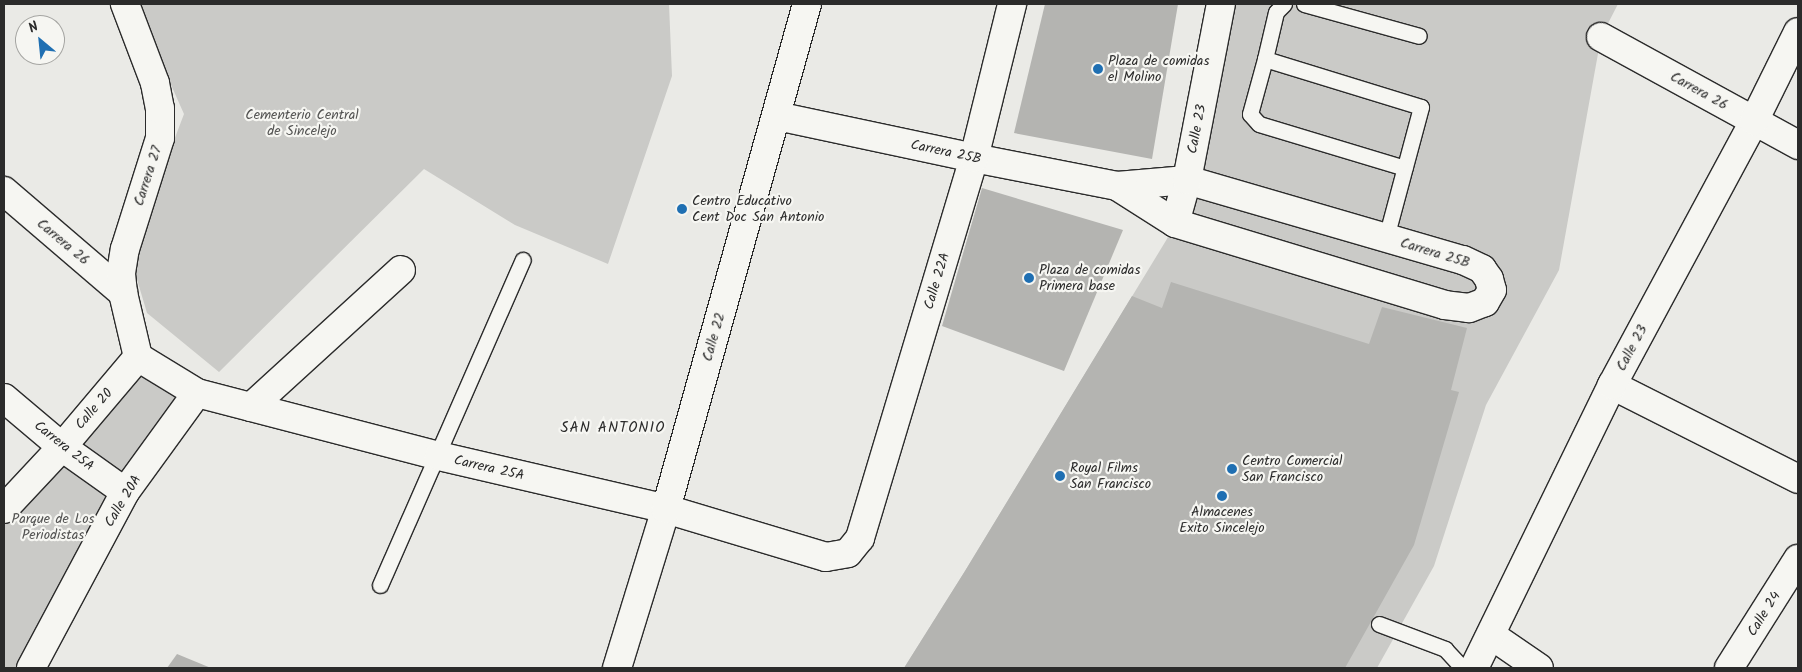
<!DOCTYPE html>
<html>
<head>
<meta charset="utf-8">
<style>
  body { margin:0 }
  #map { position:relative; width:1802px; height:672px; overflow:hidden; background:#eaeae6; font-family:Kalam,sans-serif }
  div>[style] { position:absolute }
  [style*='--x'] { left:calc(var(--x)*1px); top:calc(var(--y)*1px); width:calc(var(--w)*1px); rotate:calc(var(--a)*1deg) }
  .green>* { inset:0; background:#cacac7 }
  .building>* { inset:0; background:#b4b4b1 }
  .roads { filter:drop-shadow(1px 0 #2b2b2b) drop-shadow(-1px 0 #2b2b2b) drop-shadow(0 1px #2b2b2b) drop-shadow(0 -1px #2b2b2b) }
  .lane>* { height:15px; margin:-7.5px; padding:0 7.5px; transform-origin:7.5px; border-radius:7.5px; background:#f6f6f2 }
  .street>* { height:28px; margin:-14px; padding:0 14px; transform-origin:14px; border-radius:14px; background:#f6f6f2 }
  .secondary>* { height:28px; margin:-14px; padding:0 14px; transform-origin:14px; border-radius:14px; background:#f6f6f2 }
  .dots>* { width:14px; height:14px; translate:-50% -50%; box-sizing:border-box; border:2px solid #f6f6f2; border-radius:50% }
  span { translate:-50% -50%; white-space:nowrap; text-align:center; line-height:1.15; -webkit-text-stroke:4.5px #f6f6f2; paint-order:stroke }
  .poi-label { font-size:14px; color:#2b2b2b }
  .left { translate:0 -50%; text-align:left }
  .street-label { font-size:14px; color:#2b2b2b }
  .park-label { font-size:14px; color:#535352 }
  .neighbourhood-label { font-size:15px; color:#2b2b2b; letter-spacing:1px }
  .frame { position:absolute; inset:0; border:5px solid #2b2b2b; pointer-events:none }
  .north { position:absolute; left:15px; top:15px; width:50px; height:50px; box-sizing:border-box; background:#f6f6f2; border:1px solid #a5a5a2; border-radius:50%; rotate:332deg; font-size:14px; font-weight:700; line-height:20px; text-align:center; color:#2b2b2b }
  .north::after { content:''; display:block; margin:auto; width:18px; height:22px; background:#1f6fb2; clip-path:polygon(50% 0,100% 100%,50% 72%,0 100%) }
</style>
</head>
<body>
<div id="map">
  <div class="green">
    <i style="clip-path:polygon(135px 4px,669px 4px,672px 76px,608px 264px,515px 225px,424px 169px,219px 372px,147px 313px,130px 256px,184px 114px)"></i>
    <i style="clip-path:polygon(1221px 4px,1618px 4px,1601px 37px,1559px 270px,1486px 405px,1434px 566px,1377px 668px,904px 668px,965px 571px,1173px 229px)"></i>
    <i style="clip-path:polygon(138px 357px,197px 393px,31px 668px,4px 668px,4px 509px)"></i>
  </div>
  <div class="building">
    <i style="clip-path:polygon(1045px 4px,1178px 4px,1152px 159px,1014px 133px)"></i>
    <i style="clip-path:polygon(982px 188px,1123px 230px,1064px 371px,942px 326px)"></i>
    <i style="clip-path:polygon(1171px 282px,1369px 344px,1382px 307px,1467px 328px,1451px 390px,1459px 392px,1414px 545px,1345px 668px,904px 668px,965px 571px,1132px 296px,1162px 308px)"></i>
    <i style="clip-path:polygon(177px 654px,211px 668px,167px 668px)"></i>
  </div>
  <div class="roads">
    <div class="lane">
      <i style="--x:1284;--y:4;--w:11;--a:135"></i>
      <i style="--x:1276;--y:12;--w:48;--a:103.2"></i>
      <i style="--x:1265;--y:59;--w:163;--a:17.1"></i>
      <i style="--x:1421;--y:107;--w:136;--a:105"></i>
      <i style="--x:1304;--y:4;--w:119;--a:15.5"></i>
      <i style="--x:1265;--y:59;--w:57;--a:105.3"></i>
      <i style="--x:1250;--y:114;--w:13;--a:48"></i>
      <i style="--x:1259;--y:124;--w:152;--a:16.8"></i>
      <i style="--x:380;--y:585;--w:355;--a:-66.3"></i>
      <i style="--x:1379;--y:624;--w:71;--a:20.7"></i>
      <i style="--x:1445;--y:649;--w:26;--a:47"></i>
    </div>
    <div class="street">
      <i style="--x:1601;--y:37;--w:225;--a:28.7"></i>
      <i style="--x:777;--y:116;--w:201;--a:12"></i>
      <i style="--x:974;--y:158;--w:146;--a:11.1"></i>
      <i style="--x:1117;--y:186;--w:70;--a:-4.9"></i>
      <i style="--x:1187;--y:180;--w:287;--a:16.2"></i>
      <i style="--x:1463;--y:260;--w:21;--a:25"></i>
      <i style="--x:1482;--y:269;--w:12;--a:55"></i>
      <i style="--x:1489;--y:279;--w:11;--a:75"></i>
      <i style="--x:1492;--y:290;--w:14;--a:120"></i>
      <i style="--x:1485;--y:302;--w:17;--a:159"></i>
      <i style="--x:1469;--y:308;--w:24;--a:-173"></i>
      <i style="--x:1445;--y:305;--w:282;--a:-163.1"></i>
      <i style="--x:1175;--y:223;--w:69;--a:-147.5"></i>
      <i style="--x:4;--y:191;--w:157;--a:40.6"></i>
      <i style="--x:1175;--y:223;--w:45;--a:-74.4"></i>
      <i style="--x:1187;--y:180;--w:179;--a:-79.1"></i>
      <i style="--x:138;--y:357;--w:69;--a:31.4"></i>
      <i style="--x:197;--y:393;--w:250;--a:14.6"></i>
      <i style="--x:439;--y:456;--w:233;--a:13.1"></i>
      <i style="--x:666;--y:509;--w:167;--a:16.7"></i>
      <i style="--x:826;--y:557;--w:22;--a:-10"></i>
      <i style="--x:848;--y:553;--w:19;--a:-51"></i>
      <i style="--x:860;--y:538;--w:397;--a:-73.3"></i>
      <i style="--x:974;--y:158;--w:159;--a:-76.1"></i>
      <i style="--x:1612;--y:385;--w:208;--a:26.8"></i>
      <i style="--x:4;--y:398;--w:76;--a:40.2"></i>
      <i style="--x:62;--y:447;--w:77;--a:35.5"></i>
      <i style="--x:251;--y:407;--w:203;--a:-42.4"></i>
      <i style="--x:1491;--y:635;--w:58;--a:34.5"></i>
      <i style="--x:31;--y:668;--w:200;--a:-61.9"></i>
      <i style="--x:125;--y:492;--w:122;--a:-54"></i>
      <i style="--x:617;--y:668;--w:166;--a:-72.9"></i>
      <i style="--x:666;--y:509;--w:524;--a:-74.4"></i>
      <i style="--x:1474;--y:668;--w:315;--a:-64"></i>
      <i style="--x:1612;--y:385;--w:300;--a:-61.7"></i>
      <i style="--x:1754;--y:121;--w:99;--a:-63.7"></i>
      <i style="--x:1729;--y:668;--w:129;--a:-57.7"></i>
    </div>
    <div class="secondary">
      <i style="--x:4;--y:509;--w:85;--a:-46.9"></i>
      <i style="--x:62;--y:447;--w:118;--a:-49.8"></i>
      <i style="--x:138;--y:357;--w:66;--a:-103.2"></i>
      <i style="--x:123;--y:293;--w:20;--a:-96"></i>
      <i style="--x:121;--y:273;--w:24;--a:-81"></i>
      <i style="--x:125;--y:249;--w:116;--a:-72.5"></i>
      <i style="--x:160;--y:138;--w:29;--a:-90"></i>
      <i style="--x:160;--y:109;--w:26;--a:-101"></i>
      <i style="--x:155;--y:83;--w:85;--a:-110.8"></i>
    </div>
  </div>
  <div class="dots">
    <i style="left:1098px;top:69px;background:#1f6fb2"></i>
    <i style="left:682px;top:209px;background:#1f6fb2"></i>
    <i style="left:1029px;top:278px;background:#1f6fb2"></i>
    <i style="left:1232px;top:469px;background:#1f6fb2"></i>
    <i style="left:1060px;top:476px;background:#1f6fb2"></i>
    <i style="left:1222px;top:496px;background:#1f6fb2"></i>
  </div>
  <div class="poi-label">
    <span class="left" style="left:1108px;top:69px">Plaza de comidas<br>el Molino</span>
    <span class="left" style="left:692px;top:209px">Centro Educativo<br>Cent Doc San Antonio</span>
    <span class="left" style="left:1039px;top:278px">Plaza de comidas<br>Primera base</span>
    <span class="left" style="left:1242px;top:469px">Centro Comercial<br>San Francisco</span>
    <span class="left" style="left:1070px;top:476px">Royal Films<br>San Francisco</span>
    <span style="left:1222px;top:520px">Almacenes<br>Exito Sincelejo</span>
  </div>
  <div class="street-label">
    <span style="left:1699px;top:91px;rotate:29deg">Carrera 26</span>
    <span style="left:1197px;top:129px;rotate:-79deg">Calle 23</span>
    <span style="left:946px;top:152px;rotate:12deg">Carrera 25B</span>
    <span style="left:148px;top:176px;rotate:-72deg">Carrera 27</span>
    <span style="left:63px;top:242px;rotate:40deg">Carrera 26</span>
    <span style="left:1435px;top:253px;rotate:17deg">Carrera 25B</span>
    <span style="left:937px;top:281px;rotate:-73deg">Calle 22A</span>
    <span style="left:714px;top:337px;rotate:-74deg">Calle 22</span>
    <span style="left:1632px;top:348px;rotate:-62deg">Calle 23</span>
    <span style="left:94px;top:409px;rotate:-49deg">Calle 20</span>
    <span style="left:64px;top:446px;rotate:38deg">Carrera 25A</span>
    <span style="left:489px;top:468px;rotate:13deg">Carrera 25A</span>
    <span style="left:123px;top:501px;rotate:-59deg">Calle 20A</span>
    <span style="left:1764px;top:614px;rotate:-58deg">Calle 24</span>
  </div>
  <div class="park-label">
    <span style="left:302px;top:123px">Cementerio Central<br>de Sincelejo</span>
    <span style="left:53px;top:527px">Parque de Los<br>Periodistas</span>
  </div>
  <div class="neighbourhood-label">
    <span style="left:613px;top:429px">SAN ANTONIO</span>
  </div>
  <div class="frame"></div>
  <div class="north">N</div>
</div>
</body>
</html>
